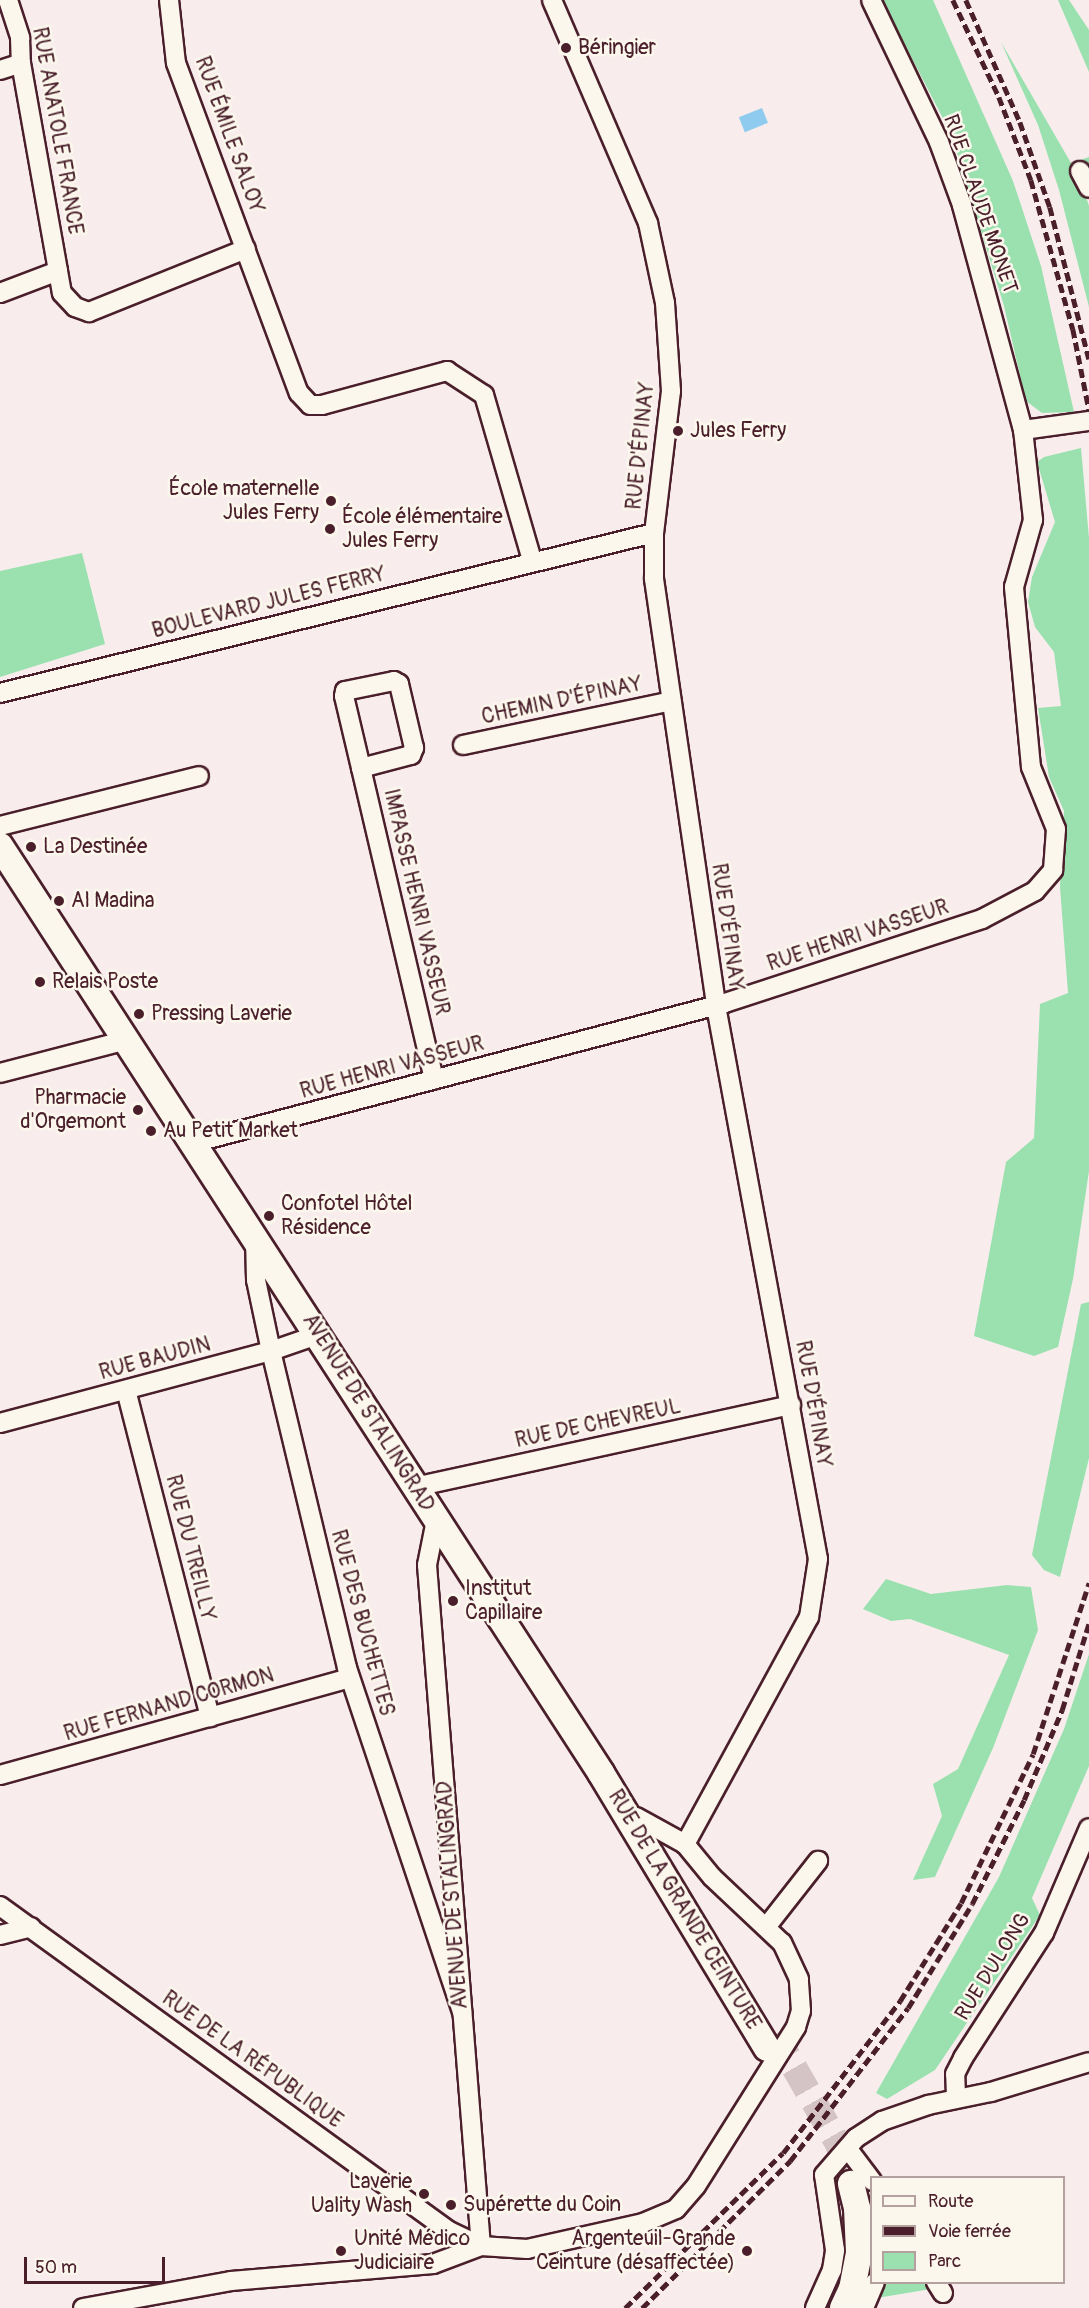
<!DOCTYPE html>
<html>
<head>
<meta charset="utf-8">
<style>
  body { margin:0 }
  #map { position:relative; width:1089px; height:2308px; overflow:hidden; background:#f8edec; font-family:Pangolin,sans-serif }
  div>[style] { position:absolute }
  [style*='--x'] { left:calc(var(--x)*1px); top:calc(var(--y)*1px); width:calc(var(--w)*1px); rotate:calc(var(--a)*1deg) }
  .green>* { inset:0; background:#9ae1af }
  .water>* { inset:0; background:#8ecbef; transform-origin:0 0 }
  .secondary-tunnel>* { height:26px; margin-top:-13px; transform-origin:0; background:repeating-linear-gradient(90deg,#d5c4c5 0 26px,transparent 0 39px) }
  .roads { filter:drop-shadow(2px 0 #4a1f2b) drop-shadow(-2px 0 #4a1f2b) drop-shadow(0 2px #4a1f2b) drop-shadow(0 -2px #4a1f2b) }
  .minor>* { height:18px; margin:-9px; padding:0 9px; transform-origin:9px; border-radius:9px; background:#fbf7ec }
  .secondary>* { height:26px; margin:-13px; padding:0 13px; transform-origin:13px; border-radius:13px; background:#fbf7ec }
  .rail>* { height:4.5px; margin-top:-2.25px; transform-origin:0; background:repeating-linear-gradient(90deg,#4a1f2b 0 9px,transparent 0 13.5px) }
  .dots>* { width:16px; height:16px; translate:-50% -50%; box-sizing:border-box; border:3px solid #fbf7ec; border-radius:50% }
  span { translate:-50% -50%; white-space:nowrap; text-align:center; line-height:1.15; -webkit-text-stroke:5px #fbf7ec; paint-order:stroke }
  .poi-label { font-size:21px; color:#4a1f2b }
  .left { translate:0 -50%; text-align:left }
  .right { translate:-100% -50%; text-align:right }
  .street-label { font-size:21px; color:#4a1f2b }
  .legend { position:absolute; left:870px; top:2176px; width:195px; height:108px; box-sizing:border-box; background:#fbf7ec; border:2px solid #b4a19f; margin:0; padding:8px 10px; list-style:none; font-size:18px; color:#4a1f2b }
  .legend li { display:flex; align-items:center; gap:12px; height:30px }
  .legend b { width:30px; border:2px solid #b4a19f }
  .scale { position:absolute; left:24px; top:2257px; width:141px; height:27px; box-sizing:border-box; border:3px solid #4a1f2b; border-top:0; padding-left:8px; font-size:18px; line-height:21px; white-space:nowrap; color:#4a1f2b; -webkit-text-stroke:4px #fbf7ec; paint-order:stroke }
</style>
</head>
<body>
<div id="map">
  <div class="green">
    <i style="clip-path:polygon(882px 0,933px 0,1013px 181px,1041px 266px,1074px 412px,1042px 413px,1026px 401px,1004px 306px,952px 136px)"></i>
    <i style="clip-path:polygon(1058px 0,1069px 0,1089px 30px,1089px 72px)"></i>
    <i style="clip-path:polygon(1001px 42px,1071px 163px,1089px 157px,1089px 187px,1083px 188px,1089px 206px,1089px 307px,1059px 190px,1038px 125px)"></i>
    <i style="clip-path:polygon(1081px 448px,1089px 538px,1089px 1171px,1073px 1279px,1058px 1347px,1034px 1356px,974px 1336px,1006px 1162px,1034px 1138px,1040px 1004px,1068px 993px,1060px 887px,1064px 811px,1049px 777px,1038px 708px,1061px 706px,1054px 652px,1035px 627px,1028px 602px,1032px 577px,1055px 522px,1037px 462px,1044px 457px)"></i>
    <i style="clip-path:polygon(82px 553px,105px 644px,0 677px,0 571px)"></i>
    <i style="clip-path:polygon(1089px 1302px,1089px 1458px,1060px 1577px,1044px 1570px,1032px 1555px,1081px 1304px)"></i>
    <i style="clip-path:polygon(886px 1579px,931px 1594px,1007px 1585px,1031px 1587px,1038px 1630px,993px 1748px,935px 1877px,913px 1880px,942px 1816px,933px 1784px,958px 1769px,1009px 1655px,910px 1619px,891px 1621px,863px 1609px)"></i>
    <i style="clip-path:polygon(1089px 1654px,1089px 1766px,1032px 1898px,1040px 1915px,935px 2070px,887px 2099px,876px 2093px,999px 1877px,1064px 1729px)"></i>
    <i style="clip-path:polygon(880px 2283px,927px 2283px,931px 2289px,877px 2298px)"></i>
  </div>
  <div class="water">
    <i style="left:762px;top:108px;width:16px;height:25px;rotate:68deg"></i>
  </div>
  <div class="secondary-tunnel">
    <i style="--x:775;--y:2034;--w:127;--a:60.2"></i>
    <i style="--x:838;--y:2144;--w:42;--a:72"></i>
  </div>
  <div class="roads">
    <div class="minor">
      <i style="--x:8;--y:0;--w:40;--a:72"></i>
      <i style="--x:20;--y:38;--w:25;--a:88"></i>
      <i style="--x:21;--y:63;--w:211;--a:79.9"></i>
      <i style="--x:169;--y:0;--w:63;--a:83.7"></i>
      <i style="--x:176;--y:63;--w:352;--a:69.6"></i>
      <i style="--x:299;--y:393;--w:16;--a:47"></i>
      <i style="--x:310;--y:405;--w:12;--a:0"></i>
      <i style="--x:322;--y:405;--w:130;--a:-15.2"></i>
      <i style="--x:447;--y:371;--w:44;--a:33"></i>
      <i style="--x:484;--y:395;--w:172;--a:73.8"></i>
      <i style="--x:552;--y:0;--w:243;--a:66.7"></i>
      <i style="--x:648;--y:223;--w:82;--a:78"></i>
      <i style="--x:665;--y:303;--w:88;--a:86.1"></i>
      <i style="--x:671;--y:391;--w:143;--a:96.8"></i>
      <i style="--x:654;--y:533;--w:46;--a:90"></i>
      <i style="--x:654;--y:579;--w:431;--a:81.7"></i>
      <i style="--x:716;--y:1006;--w:562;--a:79.55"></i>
      <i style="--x:818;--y:1559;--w:59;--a:98.8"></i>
      <i style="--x:809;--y:1617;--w:259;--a:118.6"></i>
      <i style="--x:0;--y:70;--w:22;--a:-18"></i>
      <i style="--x:1080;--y:171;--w:19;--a:62"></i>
      <i style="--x:0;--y:293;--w:62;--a:-20.8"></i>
      <i style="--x:58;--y:271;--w:22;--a:80"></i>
      <i style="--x:62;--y:293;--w:19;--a:47"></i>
      <i style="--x:75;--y:307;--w:15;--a:20"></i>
      <i style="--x:89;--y:312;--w:169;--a:-21.9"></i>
      <i style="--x:1023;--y:430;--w:67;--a:-7.8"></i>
      <i style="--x:0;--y:693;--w:673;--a:-13.75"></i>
      <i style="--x:463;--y:745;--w:213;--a:-11.9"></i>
      <i style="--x:361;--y:768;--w:52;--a:-14.6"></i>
      <i style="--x:411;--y:755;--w:8;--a:-67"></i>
      <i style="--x:414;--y:748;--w:66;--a:-103.2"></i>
      <i style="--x:399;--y:684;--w:6;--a:-149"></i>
      <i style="--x:394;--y:681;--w:50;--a:168.5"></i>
      <i style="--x:345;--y:691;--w:5;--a:101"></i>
      <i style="--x:344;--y:696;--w:74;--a:76.7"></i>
      <i style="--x:361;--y:768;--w:320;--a:76.8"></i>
      <i style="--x:0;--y:826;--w:205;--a:-14.1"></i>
      <i style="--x:0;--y:1073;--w:131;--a:-14.6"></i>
      <i style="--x:193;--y:1143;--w:550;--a:-14.74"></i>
      <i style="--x:725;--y:1003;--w:270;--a:-18.1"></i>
      <i style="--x:982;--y:919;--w:60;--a:-27.8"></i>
      <i style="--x:1035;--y:891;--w:28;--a:-49"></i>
      <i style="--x:1053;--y:870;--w:41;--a:-85.8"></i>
      <i style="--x:1056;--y:829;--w:67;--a:-112"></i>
      <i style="--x:1031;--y:767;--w:181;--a:-95.4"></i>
      <i style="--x:1014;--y:587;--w:70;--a:-74.2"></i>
      <i style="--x:1033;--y:520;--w:91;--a:-96.3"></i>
      <i style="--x:1023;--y:430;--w:233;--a:-105.2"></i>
      <i style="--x:962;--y:205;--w:67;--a:-110.1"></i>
      <i style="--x:939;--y:142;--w:157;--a:-115.6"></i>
      <i style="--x:255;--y:1236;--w:44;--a:88.7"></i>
      <i style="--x:256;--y:1280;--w:73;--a:78.1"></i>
      <i style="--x:271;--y:1351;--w:326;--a:76.5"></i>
      <i style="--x:347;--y:1668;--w:363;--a:71.5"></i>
      <i style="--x:126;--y:1390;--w:338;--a:75.6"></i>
      <i style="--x:0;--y:1423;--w:280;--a:-14.9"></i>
      <i style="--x:271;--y:1351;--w:52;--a:-19.1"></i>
      <i style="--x:415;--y:1487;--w:385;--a:-12.3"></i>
      <i style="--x:436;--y:1520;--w:46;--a:101.3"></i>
      <i style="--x:427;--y:1565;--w:683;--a:85.47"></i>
      <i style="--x:0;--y:1775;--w:363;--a:-15.5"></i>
      <i style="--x:0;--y:1906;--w:554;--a:35.9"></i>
      <i style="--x:449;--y:2231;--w:35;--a:25"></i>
      <i style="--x:481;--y:2246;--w:46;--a:3.7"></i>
      <i style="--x:527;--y:2249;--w:119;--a:-12.6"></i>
      <i style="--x:643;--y:2223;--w:36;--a:-23"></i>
      <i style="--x:676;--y:2209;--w:30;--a:-49"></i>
      <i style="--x:696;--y:2186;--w:188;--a:-57.8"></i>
      <i style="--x:796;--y:2027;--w:17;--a:-73"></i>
      <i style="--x:801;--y:2011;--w:32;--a:-94"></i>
      <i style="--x:799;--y:1979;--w:40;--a:-115"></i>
      <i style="--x:782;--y:1943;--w:96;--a:-136.7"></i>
      <i style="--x:712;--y:1877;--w:43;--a:-129.3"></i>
      <i style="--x:685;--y:1844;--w:56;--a:-151.1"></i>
      <i style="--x:767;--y:1926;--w:83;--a:-51.9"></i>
      <i style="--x:0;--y:1935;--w:32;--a:-14"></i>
      <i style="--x:956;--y:2097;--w:23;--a:-92"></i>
      <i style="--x:955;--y:2074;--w:18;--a:-63"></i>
      <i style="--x:963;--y:2058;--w:149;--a:-57.1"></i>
      <i style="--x:1044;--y:1933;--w:114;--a:-66.8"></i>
      <i style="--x:848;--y:2149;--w:40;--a:53"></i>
      <i style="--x:936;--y:2282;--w:13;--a:58"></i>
      <i style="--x:83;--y:2308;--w:150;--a:-10.3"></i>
      <i style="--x:231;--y:2281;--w:203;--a:-4.8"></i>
      <i style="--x:433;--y:2264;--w:51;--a:-20.6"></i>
      <i style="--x:815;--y:2308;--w:42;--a:-65.9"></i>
      <i style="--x:832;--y:2270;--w:20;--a:-81"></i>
      <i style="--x:835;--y:2250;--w:76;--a:-98.3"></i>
      <i style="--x:824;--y:2175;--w:49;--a:-49.1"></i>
      <i style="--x:856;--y:2138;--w:31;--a:-33"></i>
      <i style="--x:882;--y:2121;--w:49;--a:-19.2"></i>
      <i style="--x:928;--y:2105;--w:64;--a:-11.7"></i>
      <i style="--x:991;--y:2092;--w:102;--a:-17"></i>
      <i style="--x:864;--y:2308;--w:28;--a:-67"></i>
    </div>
    <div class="secondary">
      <i style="--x:0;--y:846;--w:1105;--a:57.04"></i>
      <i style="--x:601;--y:1773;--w:321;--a:58.9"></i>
      <i style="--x:843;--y:2308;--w:21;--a:-65"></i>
      <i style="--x:852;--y:2289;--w:38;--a:-79"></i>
      <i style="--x:859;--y:2252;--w:44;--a:-92.6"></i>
      <i style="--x:857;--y:2208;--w:25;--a:-104"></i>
    </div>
  </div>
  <div class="rail">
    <i style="--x:953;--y:0;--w:107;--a:64.6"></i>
    <i style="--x:999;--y:97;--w:89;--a:68.9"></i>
    <i style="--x:1031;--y:180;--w:155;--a:74.3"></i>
    <i style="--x:1073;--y:329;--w:82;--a:78.7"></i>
    <i style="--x:966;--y:0;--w:133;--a:66.1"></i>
    <i style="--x:1020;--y:122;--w:90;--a:70.6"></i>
    <i style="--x:1050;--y:207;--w:157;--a:75.6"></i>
    <i style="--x:625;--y:2308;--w:221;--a:-44.5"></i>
    <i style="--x:783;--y:2153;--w:192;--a:-52.4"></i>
    <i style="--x:900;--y:2001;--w:115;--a:-58.1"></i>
    <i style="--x:961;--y:1903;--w:165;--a:-64.2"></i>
    <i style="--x:1033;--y:1754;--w:180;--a:-71.9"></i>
    <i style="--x:642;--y:2308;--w:209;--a:-44.8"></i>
    <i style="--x:790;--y:2161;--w:193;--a:-52.4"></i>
    <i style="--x:908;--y:2008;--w:122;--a:-58.4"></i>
    <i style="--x:972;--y:1904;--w:116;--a:-63.4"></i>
    <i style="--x:1024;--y:1800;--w:98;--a:-67.1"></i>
    <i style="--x:1062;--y:1710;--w:91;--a:-72.8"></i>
  </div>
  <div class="dots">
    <i style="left:566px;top:48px;background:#4a1f2b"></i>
    <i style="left:678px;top:431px;background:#4a1f2b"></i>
    <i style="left:331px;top:501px;background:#4a1f2b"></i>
    <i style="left:330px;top:529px;background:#4a1f2b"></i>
    <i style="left:31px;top:847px;background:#4a1f2b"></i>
    <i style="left:59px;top:901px;background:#4a1f2b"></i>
    <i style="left:40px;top:982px;background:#4a1f2b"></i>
    <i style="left:139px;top:1014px;background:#4a1f2b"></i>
    <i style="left:138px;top:1110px;background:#4a1f2b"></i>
    <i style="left:151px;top:1131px;background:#4a1f2b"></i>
    <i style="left:269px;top:1216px;background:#4a1f2b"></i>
    <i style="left:453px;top:1601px;background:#4a1f2b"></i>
    <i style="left:424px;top:2194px;background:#4a1f2b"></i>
    <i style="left:451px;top:2205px;background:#4a1f2b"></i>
    <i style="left:341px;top:2251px;background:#4a1f2b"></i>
    <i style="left:747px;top:2251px;background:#4a1f2b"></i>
  </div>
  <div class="poi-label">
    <span class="left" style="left:578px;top:48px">Béringier</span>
    <span class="left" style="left:690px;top:431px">Jules Ferry</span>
    <span class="right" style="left:319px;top:501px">École maternelle<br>Jules Ferry</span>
    <span class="left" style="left:342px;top:529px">École élémentaire<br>Jules Ferry</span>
    <span class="left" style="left:43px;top:847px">La Destinée</span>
    <span class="left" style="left:71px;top:901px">Al Madina</span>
    <span class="left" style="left:52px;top:982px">Relais Poste</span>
    <span class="left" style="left:151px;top:1014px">Pressing Laverie</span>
    <span class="right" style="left:126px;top:1110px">Pharmacie<br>d'Orgemont</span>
    <span class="left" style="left:163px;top:1131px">Au Petit Market</span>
    <span class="left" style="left:281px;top:1216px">Confotel Hôtel<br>Résidence</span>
    <span class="left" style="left:465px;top:1601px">Institut<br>Capillaire</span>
    <span class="right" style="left:412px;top:2194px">Laverie<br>Uality Wash</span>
    <span class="left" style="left:463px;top:2205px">Supérette du Coin</span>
    <span class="left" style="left:354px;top:2251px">Unité Médico<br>Judiciaire</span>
    <span class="right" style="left:735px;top:2251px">Argenteuil-Grande<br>Ceinture (désaffectée)</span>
  </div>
  <div class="street-label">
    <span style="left:57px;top:131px;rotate:80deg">RUE ANATOLE FRANCE</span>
    <span style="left:229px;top:135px;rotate:70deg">RUE ÉMILE SALOY</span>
    <span style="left:980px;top:204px;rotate:71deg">RUE CLAUDE MONET</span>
    <span style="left:641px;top:446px;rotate:-84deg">RUE D'ÉPINAY</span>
    <span style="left:269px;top:603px;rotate:-14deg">BOULEVARD JULES FERRY</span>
    <span style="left:562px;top:701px;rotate:-12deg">CHEMIN D'ÉPINAY</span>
    <span style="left:416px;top:902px;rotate:77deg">IMPASSE HENRI VASSEUR</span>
    <span style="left:727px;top:927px;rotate:82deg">RUE D'ÉPINAY</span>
    <span style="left:858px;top:936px;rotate:-18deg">RUE HENRI VASSEUR</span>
    <span style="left:392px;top:1068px;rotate:-15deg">RUE HENRI VASSEUR</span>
    <span style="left:155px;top:1359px;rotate:-15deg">RUE BAUDIN</span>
    <span style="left:813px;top:1404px;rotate:80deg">RUE D'ÉPINAY</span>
    <span style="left:368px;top:1413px;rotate:58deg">AVENUE DE STALINGRAD</span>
    <span style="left:598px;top:1424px;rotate:-12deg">RUE DE CHEVREUL</span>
    <span style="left:190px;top:1548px;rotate:76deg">RUE DU TREILLY</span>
    <span style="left:362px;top:1623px;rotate:75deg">RUE DES BUCHETTES</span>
    <span style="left:169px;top:1705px;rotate:-16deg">RUE FERNAND CORMON</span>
    <span style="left:453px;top:1895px;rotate:-94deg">AVENUE DE STALINGRAD</span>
    <span style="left:684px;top:1910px;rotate:59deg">RUE DE LA GRANDE CEINTURE</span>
    <span style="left:993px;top:1967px;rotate:-58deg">RUE DULONG</span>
    <span style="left:252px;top:2060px;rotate:36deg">RUE DE LA RÉPUBLIQUE</span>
  </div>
  <ul class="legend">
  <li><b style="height:8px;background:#fbf7ec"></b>Route</li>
  <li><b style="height:8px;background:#4a1f2b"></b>Voie ferrée</li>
  <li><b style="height:16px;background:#9ae1af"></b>Parc</li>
  </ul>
  <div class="scale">50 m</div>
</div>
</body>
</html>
